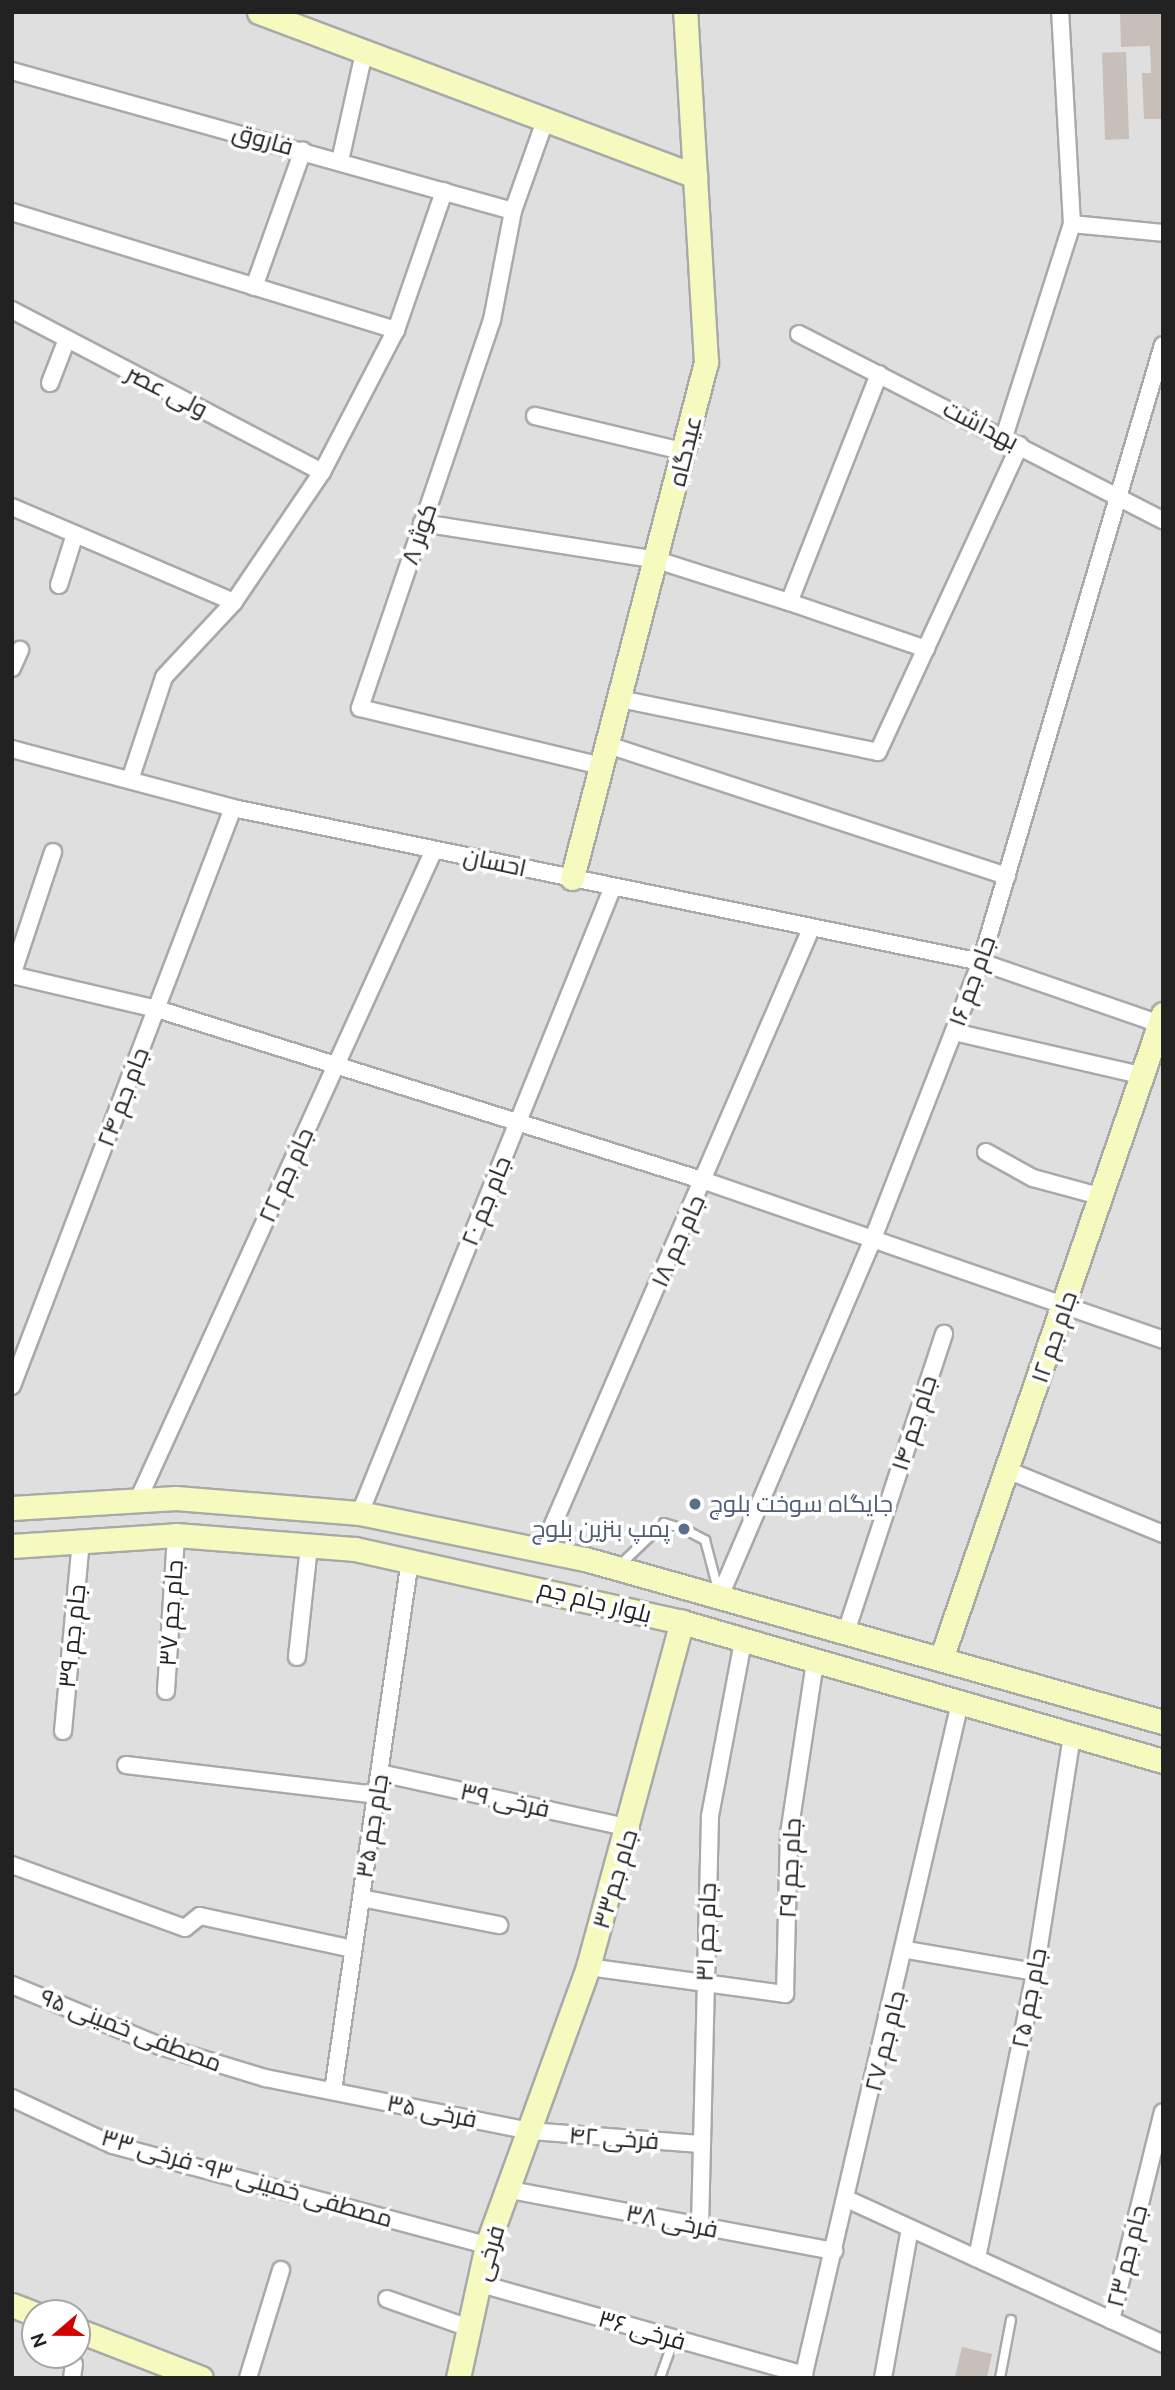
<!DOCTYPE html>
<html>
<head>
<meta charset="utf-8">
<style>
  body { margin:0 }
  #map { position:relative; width:1175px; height:2390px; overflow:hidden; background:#f2efe9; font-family:Ubuntu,Cairo,sans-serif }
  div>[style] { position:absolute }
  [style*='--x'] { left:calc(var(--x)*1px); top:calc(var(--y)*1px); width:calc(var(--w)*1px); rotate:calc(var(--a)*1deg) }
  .residential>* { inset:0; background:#e0dfdf }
  .building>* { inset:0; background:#c7bfb8; transform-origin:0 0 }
  .roads { filter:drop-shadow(2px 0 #a9a9a9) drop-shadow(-2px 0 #a9a9a9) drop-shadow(0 2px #a9a9a9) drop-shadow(0 -2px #a9a9a9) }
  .lane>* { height:8px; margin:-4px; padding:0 4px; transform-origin:4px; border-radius:4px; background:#fff }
  .street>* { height:16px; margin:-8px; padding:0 8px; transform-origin:8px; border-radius:8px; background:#fff }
  .secondary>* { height:23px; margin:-11.5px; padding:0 11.5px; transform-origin:11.5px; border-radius:11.5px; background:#f7fabf }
  .dots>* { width:19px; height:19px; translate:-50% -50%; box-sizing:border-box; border:4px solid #fff; border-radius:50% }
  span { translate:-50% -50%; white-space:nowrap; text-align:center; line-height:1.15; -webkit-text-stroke:7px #fff; paint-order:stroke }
  .street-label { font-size:24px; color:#222 }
  .service-label { font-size:24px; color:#4e5e75 }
  .left { translate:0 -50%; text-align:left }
  .right { translate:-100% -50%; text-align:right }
  .frame { position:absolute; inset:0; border:14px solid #222; pointer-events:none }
  .north { position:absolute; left:21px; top:2299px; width:70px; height:70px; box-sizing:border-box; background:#fff; border:2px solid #a7a7a7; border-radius:50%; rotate:250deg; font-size:19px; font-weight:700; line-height:28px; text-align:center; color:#222 }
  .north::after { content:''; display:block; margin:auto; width:24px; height:32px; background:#d40000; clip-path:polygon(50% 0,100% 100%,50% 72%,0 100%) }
</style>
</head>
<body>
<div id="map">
  <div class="residential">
    <i style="clip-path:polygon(evenodd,12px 12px,1163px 12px,1163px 2378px,12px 2378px,12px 12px,35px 2313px,77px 2313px,77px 2355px,35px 2355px,35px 2313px)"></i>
  </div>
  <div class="building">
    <i style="clip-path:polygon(1120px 12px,1163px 12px,1163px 119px,1144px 119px,1142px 73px,1151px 73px,1150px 46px,1121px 47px)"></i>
    <i style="left:1126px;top:52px;width:87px;height:24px;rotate:88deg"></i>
    <i style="clip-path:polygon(962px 2347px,992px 2354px,987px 2378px,955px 2377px)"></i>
  </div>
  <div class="roads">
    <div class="lane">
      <i style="--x:621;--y:1564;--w:59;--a:-43.6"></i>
      <i style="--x:664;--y:1523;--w:21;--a:17"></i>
      <i style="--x:684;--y:1529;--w:24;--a:28"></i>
      <i style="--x:705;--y:1540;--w:55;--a:75.2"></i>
      <i style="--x:660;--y:2378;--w:41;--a:-70.3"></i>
      <i style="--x:1000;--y:2378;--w:59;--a:-79.3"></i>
    </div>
    <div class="street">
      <i style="--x:12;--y:71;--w:520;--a:15.61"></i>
      <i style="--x:545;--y:121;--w:96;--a:109.6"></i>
      <i style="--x:513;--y:211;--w:111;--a:100.9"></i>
      <i style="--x:492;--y:320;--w:410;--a:108.8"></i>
      <i style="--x:360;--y:708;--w:249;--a:13.5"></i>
      <i style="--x:340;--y:161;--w:111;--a:-77.5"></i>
      <i style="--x:12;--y:212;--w:402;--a:17.1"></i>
      <i style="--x:1072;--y:224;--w:91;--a:5.6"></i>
      <i style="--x:254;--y:287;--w:145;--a:-70.3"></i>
      <i style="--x:12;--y:310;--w:350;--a:27.6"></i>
      <i style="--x:799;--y:334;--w:409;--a:27.1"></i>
      <i style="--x:879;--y:374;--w:245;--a:111.5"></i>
      <i style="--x:789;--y:602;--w:145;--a:18.9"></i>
      <i style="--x:50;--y:383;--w:47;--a:-68.9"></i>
      <i style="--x:535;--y:416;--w:155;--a:13.4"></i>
      <i style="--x:1004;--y:437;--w:224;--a:-72.3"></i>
      <i style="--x:1072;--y:224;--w:212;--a:-93.2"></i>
      <i style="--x:12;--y:507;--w:241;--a:23.2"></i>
      <i style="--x:422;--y:523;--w:238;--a:8.9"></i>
      <i style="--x:657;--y:560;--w:139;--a:17.7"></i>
      <i style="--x:59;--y:585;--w:53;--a:-72.6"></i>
      <i style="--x:12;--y:668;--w:20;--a:-66"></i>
      <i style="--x:620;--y:699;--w:263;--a:11.6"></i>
      <i style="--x:878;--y:752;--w:338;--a:-65.2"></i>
      <i style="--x:608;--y:745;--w:420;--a:18.2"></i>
      <i style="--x:12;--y:749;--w:229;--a:14.9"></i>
      <i style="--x:233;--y:808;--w:764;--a:11.63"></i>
      <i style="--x:981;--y:962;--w:189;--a:19.1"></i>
      <i style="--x:130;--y:780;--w:108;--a:-71.7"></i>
      <i style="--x:164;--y:677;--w:103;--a:-47"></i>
      <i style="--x:234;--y:602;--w:157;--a:-55.9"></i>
      <i style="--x:322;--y:472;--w:160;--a:-62.5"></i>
      <i style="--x:396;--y:330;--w:147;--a:-70.9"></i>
      <i style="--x:53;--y:852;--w:130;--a:108.4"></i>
      <i style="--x:12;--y:975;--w:149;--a:13.2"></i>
      <i style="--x:157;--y:1009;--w:574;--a:17.43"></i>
      <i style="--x:705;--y:1181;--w:485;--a:19.1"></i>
      <i style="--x:954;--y:1032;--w:195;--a:13"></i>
      <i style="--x:986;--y:1152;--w:54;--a:29"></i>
      <i style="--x:1033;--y:1178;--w:73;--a:15.2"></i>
      <i style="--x:12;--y:1386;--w:619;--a:-69.08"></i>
      <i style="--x:1007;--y:1470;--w:169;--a:22.3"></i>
      <i style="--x:138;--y:1500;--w:714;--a:-65.52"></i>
      <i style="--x:360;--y:1513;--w:673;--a:-68.01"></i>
      <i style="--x:542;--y:1550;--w:675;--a:-66.59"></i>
      <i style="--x:720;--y:1596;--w:386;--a:-66.8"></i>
      <i style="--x:872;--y:1241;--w:300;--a:-68.7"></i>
      <i style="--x:981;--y:962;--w:643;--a:-73.57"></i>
      <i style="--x:846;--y:1632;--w:314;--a:-71.8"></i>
      <i style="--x:297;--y:1657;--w:112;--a:-83.8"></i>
      <i style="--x:166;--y:1691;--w:156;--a:-86.3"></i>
      <i style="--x:63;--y:1731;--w:191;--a:-84.6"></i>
      <i style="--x:126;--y:1765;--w:252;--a:6.8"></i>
      <i style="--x:380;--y:1773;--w:257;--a:12.4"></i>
      <i style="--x:12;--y:1865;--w:184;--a:20"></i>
      <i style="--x:185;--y:1928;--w:19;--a:-39"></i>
      <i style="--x:200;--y:1916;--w:157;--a:12.2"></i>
      <i style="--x:361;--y:1898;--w:141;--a:11.1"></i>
      <i style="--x:907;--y:1950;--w:130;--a:9.8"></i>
      <i style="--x:588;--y:1967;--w:199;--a:7.8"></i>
      <i style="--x:785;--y:1994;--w:160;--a:-88.6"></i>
      <i style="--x:789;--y:1834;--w:174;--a:-81.4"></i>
      <i style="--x:12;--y:1985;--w:160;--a:22.4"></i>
      <i style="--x:160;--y:2046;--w:110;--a:16.9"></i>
      <i style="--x:265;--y:2078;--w:270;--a:11.3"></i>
      <i style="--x:530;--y:2131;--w:169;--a:4.4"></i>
      <i style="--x:333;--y:2091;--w:537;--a:-81.75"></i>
      <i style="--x:12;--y:2098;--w:111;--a:25"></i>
      <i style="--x:113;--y:2145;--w:387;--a:15"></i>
      <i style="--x:511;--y:2190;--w:329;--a:10.7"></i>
      <i style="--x:847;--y:2199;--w:348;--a:24.6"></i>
      <i style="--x:700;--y:2226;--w:410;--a:-88.6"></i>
      <i style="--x:710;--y:1816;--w:178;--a:-79.3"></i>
      <i style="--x:977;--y:2258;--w:292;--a:-78.5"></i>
      <i style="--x:1035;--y:1972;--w:240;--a:-81.1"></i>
      <i style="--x:481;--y:2284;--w:336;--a:15.7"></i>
      <i style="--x:387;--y:2299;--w:87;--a:19.5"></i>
      <i style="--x:1111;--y:2320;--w:214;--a:-76"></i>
      <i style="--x:72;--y:2378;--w:14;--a:-82"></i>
      <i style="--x:248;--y:2378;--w:113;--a:-73"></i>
      <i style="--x:803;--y:2378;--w:693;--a:-76.91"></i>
      <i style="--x:883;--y:2378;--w:152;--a:-79.8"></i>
    </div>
    <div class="secondary">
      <i style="--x:259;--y:12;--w:466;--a:20.6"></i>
      <i style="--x:572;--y:878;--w:533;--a:-75.44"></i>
      <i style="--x:706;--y:362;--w:351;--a:-93.4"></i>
      <i style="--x:12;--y:1508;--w:164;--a:-3.5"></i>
      <i style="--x:176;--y:1498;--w:185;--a:4.7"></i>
      <i style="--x:360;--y:1513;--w:230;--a:11.6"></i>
      <i style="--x:585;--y:1559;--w:601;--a:15.75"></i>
      <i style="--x:12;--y:1546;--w:164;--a:-3.8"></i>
      <i style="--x:176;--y:1535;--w:180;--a:4.5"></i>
      <i style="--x:355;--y:1549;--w:335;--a:12.6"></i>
      <i style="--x:682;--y:1622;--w:501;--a:16.12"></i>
      <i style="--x:941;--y:1659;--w:682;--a:-71.01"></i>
      <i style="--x:12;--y:2305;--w:25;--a:21"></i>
      <i style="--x:77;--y:2330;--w:133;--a:21.2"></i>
      <i style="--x:458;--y:2378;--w:136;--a:-77.7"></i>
      <i style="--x:487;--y:2245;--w:296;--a:-70"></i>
      <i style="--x:588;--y:1967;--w:358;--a:-74.8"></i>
    </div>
  </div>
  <div class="dots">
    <i style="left:695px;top:1504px;background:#5c6f8a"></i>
    <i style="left:684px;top:1529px;background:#5c6f8a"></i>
  </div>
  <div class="street-label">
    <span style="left:263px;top:139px;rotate:16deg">فاروق</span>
    <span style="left:167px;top:391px;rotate:27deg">ولی عصر</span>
    <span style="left:981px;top:425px;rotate:27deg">بهداشت</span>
    <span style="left:685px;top:451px;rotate:-76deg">عیدگاه</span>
    <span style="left:419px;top:534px;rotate:-71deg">کوثر ۸</span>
    <span style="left:495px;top:862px;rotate:12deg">احسان</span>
    <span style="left:972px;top:981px;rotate:-70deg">جام جم ۱۶</span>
    <span style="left:123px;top:1097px;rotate:-69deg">جام جم ۲۴</span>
    <span style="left:286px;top:1175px;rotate:-66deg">جام جم ۲۲</span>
    <span style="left:486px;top:1201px;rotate:-68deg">جام جم ۲۰</span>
    <span style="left:678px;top:1241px;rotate:-66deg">جام جم ۱۸</span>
    <span style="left:1054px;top:1337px;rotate:-71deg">جام جم ۱۲</span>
    <span style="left:914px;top:1423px;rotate:-72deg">جام جم ۱۴</span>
    <span style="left:595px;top:1601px;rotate:14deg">بلوار جام جم</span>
    <span style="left:171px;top:1613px;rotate:-86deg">جام جم ۳۷</span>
    <span style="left:72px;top:1636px;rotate:-84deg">جام جم ۳۹</span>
    <span style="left:505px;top:1800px;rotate:12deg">فرخی ۳۹</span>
    <span style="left:372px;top:1826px;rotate:-81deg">جام جم ۳۵</span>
    <span style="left:790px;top:1868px;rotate:-87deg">جام جم ۲۹</span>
    <span style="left:615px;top:1879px;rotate:-73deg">جام جم۳۳</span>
    <span style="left:706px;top:1932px;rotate:-88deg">جام جم ۳۱</span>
    <span style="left:1029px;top:1998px;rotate:-79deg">جام جم ۲۵</span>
    <span style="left:131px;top:2030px;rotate:21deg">مصطفی خمینی ۹۵</span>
    <span style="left:885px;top:2041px;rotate:-76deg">جام جم ۲۷</span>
    <span style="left:432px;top:2111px;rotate:11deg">فرخی ۳۵</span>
    <span style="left:614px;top:2138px;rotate:4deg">فرخی ۴۲</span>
    <span style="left:247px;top:2178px;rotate:16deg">مصطفی خمینی ۹۳- فرخی ۳۳</span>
    <span style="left:672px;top:2221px;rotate:11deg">فرخی ۳۸</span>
    <span style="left:489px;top:2253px;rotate:-74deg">فرخی</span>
    <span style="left:1127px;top:2256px;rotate:-76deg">جام جم ۲۳</span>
    <span style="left:642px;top:2330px;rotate:16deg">فرخی ۳۶</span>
  </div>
  <div class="service-label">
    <span class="left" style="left:709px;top:1504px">جایگاه سوخت بلوچ</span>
    <span class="right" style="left:670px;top:1529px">پمپ بنزین بلوچ</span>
  </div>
  <div class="frame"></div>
  <div class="north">N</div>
</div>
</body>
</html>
